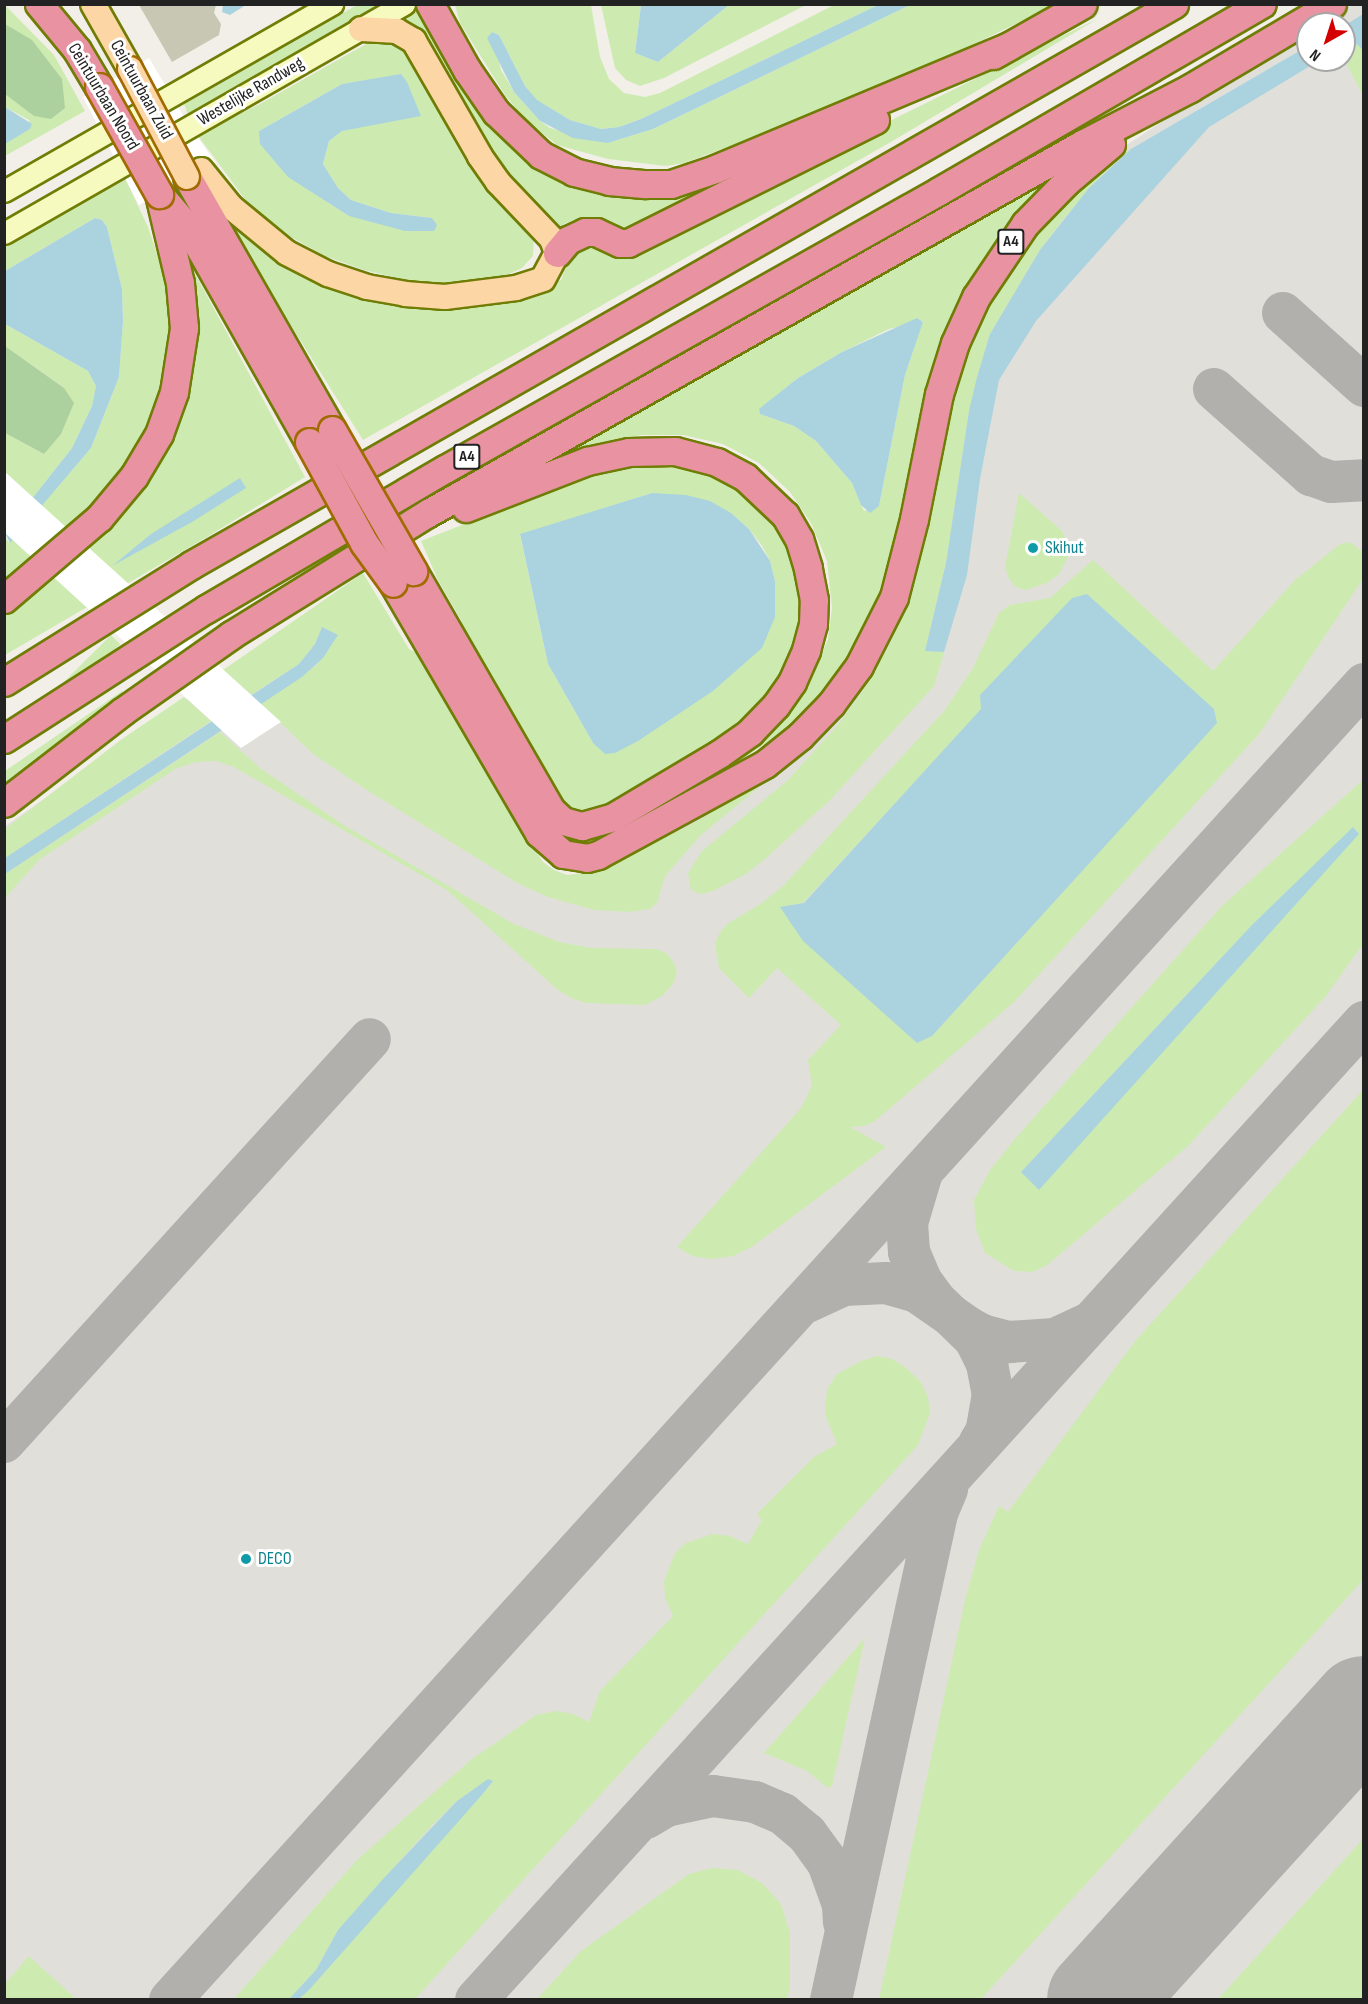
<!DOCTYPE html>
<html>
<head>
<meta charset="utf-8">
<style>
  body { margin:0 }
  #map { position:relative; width:1368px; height:2004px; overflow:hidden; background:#f2efe9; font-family:"Sofia Sans Condensed",sans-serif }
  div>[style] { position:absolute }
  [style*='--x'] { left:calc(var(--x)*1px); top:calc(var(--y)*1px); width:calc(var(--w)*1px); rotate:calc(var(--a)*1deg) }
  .airport>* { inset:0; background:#e1dfda }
  .construction>* { inset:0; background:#c7c7b4 }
  .grass>* { inset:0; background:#cdebb0; transform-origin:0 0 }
  .forest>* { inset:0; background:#add19e }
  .water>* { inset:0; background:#aad3df }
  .pier>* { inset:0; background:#fff }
  .taxiway>* { height:42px; margin:-21px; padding:0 21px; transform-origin:21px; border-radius:21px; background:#b1b0ac }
  .runway>* { height:104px; margin:-52px; padding:0 52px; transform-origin:52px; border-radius:52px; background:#b1b0ac }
  .roads { filter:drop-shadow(2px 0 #707d05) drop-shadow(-2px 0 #707d05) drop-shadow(0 2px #707d05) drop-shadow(0 -2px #707d05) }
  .secondary>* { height:21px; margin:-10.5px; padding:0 10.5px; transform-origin:10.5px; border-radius:10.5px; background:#f7fabf }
  .primary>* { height:24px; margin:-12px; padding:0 12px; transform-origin:12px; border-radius:12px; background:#fcd6a4 }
  .highway>* { height:27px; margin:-13.5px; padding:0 13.5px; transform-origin:13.5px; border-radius:13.5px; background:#e892a2 }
  .bridges { filter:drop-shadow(2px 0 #a06b00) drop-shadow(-2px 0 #a06b00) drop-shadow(0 2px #a06b00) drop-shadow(0 -2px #a06b00) }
  .primary-bridge>* { height:24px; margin:-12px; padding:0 12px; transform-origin:12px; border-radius:12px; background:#fcd6a4 }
  .highway-bridge>* { height:27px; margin:-13.5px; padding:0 13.5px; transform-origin:13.5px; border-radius:13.5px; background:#e892a2 }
  .dots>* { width:16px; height:16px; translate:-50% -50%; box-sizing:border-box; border:3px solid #fff; border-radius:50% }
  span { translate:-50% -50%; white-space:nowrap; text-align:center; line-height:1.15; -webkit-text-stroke:6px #fff; paint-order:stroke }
  .shield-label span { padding:2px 4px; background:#fff; border:2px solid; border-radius:4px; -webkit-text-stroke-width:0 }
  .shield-label { font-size:16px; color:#222; font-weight:700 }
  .street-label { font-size:18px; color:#222 }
  .culture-label { font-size:18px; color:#0d838f }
  .left { translate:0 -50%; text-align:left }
  .frame { position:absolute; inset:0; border:6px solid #222; pointer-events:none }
  .north { position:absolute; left:1296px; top:12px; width:60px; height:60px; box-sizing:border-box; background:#fff; border:2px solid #a7a7a7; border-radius:50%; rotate:219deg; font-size:16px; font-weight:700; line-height:24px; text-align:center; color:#222 }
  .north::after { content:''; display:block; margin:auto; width:21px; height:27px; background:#d40000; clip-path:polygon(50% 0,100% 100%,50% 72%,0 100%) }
</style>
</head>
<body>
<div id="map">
  <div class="airport">
    <i style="clip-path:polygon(1353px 5px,1363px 5px,1363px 1999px,5px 1999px,4px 827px,354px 583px,541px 867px,572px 879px,604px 872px,813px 737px,855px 690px,936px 447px,966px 346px,982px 305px,1088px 170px,1265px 55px,1308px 30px,1308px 60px,1344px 60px,1344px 24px,1319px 24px)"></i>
  </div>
  <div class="construction">
    <i style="clip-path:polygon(139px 5px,216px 5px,214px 13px,221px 24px,219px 35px,172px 62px)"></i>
  </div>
  <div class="grass">
    <i style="clip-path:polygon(5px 5px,54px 55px,85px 111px,5px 156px,4px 144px,30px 129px,29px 120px,5px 107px)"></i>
    <i style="clip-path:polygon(357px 5px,373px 5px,377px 11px,189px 118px,184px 104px)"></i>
    <i style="clip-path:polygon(455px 5px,591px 5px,600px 57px,609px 79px,624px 93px,645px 97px,660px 93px,834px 5px,878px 5px,641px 119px,619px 127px,601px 129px,570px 120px,536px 100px,525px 86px,499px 35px,492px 32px,501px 70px,514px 92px,540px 121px,550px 128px,608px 143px,653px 129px,910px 5px,1055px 5px,912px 74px,791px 124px,684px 163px,666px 166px,608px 159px,557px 145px,522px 116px,505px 95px,460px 23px)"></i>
    <i style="clip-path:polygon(601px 5px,641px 5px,635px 53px,658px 62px,729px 5px,806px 5px,664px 78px,640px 86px,626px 80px,615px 68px)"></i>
    <i style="clip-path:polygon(416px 8px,461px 84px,485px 118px,510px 147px,552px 177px,578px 188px,608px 196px,638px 198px,669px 192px,778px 152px,629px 229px,586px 217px,566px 223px,552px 232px,514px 193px,416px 35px,404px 15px)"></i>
    <i style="clip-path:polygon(1099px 18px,891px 142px,363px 440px,223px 217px,325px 278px,526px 292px,561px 280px,569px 258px,583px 246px,590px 245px,617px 255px)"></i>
    <i style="clip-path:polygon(1352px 40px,1363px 50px,1363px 96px,1344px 59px,1344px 45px)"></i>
    <i style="clip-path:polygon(evenodd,379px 42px,392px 43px,409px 55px,479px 178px,534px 237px,533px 256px,522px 268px,507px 275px,455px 283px,410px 281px,364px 270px,325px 256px,291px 237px,247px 202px,196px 133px,258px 105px,366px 44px,379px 42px,401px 75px,352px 128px,342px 131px,329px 141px,323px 164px,338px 188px,351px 200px,391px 213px,432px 218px,349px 216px,289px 177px,259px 131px,342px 84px,401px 75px)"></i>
    <i style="clip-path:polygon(1131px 149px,1102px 175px,1065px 217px,1040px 250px,990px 334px,969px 411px,946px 563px,925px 651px,944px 652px,934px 686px,830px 800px,765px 859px,746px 874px,713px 891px,701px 894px,691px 890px,688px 873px,702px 851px,787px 781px,838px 725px,862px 692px,890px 644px,908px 600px,919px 563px,937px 456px,949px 407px,977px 326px,994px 291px,1040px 223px,1109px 159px)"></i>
    <i style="clip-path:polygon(evenodd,1064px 171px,998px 249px,903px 508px,883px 582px,868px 623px,849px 660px,803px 715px,777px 736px,721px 773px,751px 750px,796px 702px,817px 666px,828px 639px,832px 608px,827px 561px,811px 523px,790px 492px,759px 463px,723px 444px,683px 435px,641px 435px,557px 458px,1064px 171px,923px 321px,905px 375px,879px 506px,864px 511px,852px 483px,816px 441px,794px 426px,760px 414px,760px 409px,798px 378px,842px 352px,889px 329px,923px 321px)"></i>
    <i style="clip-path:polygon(124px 176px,148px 227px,160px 263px,169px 303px,170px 361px,150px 431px,103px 504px,5px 586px,4px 535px,9px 543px,91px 448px,119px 377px,123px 320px,122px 289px,107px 227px,102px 220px,95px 218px,5px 271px,5px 243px)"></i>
    <i style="clip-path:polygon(179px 244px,305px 477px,207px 537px,5px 655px,5px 611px,167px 443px)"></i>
    <i style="clip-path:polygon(5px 324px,88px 371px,96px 386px,92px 406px,72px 448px,5px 533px,5px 433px,44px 454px,64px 388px,5px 346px)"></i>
    <i style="clip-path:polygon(evenodd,654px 464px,691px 466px,714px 473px,736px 485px,765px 508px,786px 538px,803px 597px,801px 627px,789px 661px,775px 685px,737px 730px,599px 818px,563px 810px,466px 639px,461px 620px,438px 580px,421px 541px,593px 474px,654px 464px,652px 493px,731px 513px,749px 529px,762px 546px,770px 561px,775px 581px,593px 743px,548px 664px,520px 535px,652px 493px)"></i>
    <i style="clip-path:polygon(1019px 493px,1063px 532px,1070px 553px,1059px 574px,1047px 583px,1025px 590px,1016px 587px,1009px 579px,1005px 567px)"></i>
    <i style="clip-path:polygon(evenodd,1350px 542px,1363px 552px,1363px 579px,1259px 734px,1014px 1002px,875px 1121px,864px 1126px,850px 1127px,886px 1147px,753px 1246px,733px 1256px,711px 1259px,692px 1256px,677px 1247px,801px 1108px,812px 1086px,808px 1060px,841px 1025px,777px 968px,749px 998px,719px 968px,715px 944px,719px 934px,727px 924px,759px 905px,783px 886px,945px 710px,973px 668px,999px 613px,1010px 605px,1050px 598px,1093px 560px,1213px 671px,1295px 580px,1340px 544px,1350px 542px,981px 695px,1216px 723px,932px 1036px,917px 1043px,781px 907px,803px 903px,982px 709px,981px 695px)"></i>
    <i style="clip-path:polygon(363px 573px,409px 649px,422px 655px,536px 851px,543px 862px,554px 870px,567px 875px,599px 871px,692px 824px,771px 777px,700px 836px,665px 876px,657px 903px,650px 909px,629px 912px,594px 910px,548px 897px,519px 884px,365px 789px,313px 754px,261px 704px,317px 665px,337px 635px,322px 627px,315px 644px,299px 664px,251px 695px,223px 670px)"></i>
    <i style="left:111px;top:635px;width:13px;height:126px;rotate:45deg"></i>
    <i style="clip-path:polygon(122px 691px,123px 695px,5px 784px,5px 771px)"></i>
    <i style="clip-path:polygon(184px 697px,211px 721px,5px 858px,5px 829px,122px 739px)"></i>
    <i style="clip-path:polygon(220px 732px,260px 768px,345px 826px,512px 923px,559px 942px,591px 948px,656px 949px,666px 953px,673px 961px,677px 971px,673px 984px,662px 996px,645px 1005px,586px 1003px,571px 998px,558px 990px,447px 890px,234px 767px,216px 761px,196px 762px,175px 769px,39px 860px,5px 898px,5px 874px)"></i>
    <i style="clip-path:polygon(evenodd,1363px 780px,1363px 944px,1325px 997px,1188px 1146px,1046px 1266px,1032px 1272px,1014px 1271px,985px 1253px,976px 1229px,974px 1200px,990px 1170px,1014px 1140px,1222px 906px,1363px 780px,1353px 828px,1358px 834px,1039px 1189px,1021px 1172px,1251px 926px,1353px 828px)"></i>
    <i style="clip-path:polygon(1363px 1090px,1363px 1580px,981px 1999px,879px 1999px,966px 1596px,979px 1550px,999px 1506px,1008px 1512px,1136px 1340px)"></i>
    <i style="clip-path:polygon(877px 1356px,892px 1359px,905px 1367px,920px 1381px,928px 1397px,930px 1413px,918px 1445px,415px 1999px,299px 1999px,492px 1783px,457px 1801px,431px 1826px,338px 1930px,316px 1970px,289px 1999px,233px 2000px,358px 1859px,472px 1759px,536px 1715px,556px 1711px,573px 1714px,589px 1722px,600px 1691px,673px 1616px,665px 1598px,664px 1581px,675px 1553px,686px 1543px,713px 1534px,729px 1536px,748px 1544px,762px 1520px,757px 1514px,814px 1457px,837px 1444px,826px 1417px,825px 1403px,828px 1388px,837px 1374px,861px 1361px)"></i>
    <i style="clip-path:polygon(865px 1638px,832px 1786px,828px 1788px,807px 1771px,764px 1753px)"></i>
    <i style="clip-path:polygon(1363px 1839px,1363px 1999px,1218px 1999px)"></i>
    <i style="clip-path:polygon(712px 1868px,738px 1870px,762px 1883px,781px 1904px,790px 1933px,790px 1986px,787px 1999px,537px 1999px,581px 1951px,689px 1874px)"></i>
    <i style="clip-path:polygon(29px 1956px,76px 1999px,5px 1999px,5px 1984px)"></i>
  </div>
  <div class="forest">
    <i style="clip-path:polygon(5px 24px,32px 40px,62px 79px,65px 108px,51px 119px,34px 116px,5px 94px)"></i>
    <i style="clip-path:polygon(5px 346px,64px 388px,74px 403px,61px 434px,44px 454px,5px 433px)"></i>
  </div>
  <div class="water">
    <i style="clip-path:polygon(223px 5px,223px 4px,246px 5px,230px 15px,222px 12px)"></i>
    <i style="clip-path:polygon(641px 5px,641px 4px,729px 5px,658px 62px,635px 53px)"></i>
    <i style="clip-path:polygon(878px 5px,910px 5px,653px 129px,608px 143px,573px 138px,540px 121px,514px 92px,487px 38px,492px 32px,499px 35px,525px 86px,537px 100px,570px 120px,601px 129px,619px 127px,641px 119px)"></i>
    <i style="clip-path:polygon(1363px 14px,1363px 50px,1352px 40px,1344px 45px,1344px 26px)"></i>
    <i style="clip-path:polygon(1308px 46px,1308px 60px,1320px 60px,1209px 127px,1036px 321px,999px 380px,980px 479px,967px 575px,944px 652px,925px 651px,946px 563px,969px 411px,977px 377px,990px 334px,1040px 250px,1089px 188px,1131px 149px)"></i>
    <i style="clip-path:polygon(401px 74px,407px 82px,421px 116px,342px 131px,329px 141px,323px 164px,338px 188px,351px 200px,391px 213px,432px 218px,437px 225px,434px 231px,405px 231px,349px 216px,288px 177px,260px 144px,259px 131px,342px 84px)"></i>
    <i style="clip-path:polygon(5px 107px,32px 124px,30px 129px,5px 144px)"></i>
    <i style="clip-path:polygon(95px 218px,102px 220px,107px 227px,122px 289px,123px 321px,119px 377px,91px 448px,10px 543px,5px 533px,72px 448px,92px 406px,96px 386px,88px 371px,5px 324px,5px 271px)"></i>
    <i style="clip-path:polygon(917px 318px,923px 322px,905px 375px,879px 506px,870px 513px,861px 505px,852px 483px,816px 441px,794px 426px,760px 414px,759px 409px,798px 378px,842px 352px)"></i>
    <i style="clip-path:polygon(240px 478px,246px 488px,192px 522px,112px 566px,151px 534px)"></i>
    <i style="clip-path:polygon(652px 493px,686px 495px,710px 501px,731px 513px,749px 529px,770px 561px,775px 581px,775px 617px,762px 648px,713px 691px,638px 741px,615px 753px,605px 754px,593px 743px,548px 664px,520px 534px)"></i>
    <i style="clip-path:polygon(1087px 594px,1214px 709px,1217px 723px,932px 1036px,917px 1043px,803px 941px,780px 907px,804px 903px,981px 709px,980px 695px,1072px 598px)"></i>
    <i style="clip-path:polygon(322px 627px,338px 635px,323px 658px,302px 677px,5px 874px,5px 858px,299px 664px,315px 644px)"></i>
    <i style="clip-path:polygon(1353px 827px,1359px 834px,1039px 1190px,1021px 1172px,1251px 926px)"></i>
    <i style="clip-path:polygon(488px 1779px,493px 1781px,481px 1796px,309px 1990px,299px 1999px,289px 1999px,316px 1970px,338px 1930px,383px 1879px,457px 1801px)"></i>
  </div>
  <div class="pier">
    <i style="clip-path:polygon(149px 58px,187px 122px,215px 162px,139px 205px,83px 97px)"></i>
    <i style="clip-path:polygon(4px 471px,281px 722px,241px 748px,5px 533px)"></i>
  </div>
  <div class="taxiway">
    <i style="--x:1283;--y:313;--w:109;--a:42"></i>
    <i style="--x:1214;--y:389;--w:130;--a:41.6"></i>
    <i style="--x:1311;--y:475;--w:21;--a:19"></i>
    <i style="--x:1331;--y:482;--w:33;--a:-3"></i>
    <i style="--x:921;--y:1176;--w:49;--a:106.6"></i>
    <i style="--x:907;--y:1223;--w:29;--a:86"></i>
    <i style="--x:909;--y:1252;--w:33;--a:67"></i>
    <i style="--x:922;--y:1282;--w:22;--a:54"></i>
    <i style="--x:935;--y:1300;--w:56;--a:44.3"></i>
    <i style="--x:975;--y:1339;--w:28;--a:64"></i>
    <i style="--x:987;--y:1364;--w:31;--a:79"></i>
    <i style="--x:993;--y:1394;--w:39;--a:100"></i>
    <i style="--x:986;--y:1432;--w:12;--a:121"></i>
    <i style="--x:807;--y:1302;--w:40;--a:-25"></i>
    <i style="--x:843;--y:1285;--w:43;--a:-2.7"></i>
    <i style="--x:886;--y:1283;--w:32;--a:16"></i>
    <i style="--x:917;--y:1292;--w:63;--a:34.7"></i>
    <i style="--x:969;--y:1328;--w:15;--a:28"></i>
    <i style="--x:982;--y:1335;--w:28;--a:15"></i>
    <i style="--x:1009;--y:1342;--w:46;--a:-3.7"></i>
    <i style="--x:1055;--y:1339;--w:35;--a:-25"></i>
    <i style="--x:4;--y:1442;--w:544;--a:-47.75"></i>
    <i style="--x:646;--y:1818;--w:23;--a:-31"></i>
    <i style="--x:666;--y:1806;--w:48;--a:-12"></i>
    <i style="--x:713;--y:1796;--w:42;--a:8.1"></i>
    <i style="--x:755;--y:1802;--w:30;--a:23"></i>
    <i style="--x:783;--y:1814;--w:31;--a:40"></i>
    <i style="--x:807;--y:1834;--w:36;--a:54"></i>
    <i style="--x:828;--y:1863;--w:45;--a:70.3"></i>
    <i style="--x:843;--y:1905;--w:17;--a:87"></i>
    <i style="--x:170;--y:2000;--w:1777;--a:-47.78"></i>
    <i style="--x:476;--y:2000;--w:1321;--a:-47.76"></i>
    <i style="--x:831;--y:2000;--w:498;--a:-77.7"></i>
    <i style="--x:937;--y:1513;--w:26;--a:-67"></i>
  </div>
  <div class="runway">
    <i style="--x:1099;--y:2000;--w:394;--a:-47.8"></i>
  </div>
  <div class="roads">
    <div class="secondary">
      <i style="--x:4;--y:191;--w:378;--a:-29.7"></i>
      <i style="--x:4;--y:233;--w:461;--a:-29.8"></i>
    </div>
    <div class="primary">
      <i style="--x:93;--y:4;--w:75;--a:60.4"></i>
      <i style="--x:201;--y:170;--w:48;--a:51"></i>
      <i style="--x:231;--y:207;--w:72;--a:39.4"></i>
      <i style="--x:287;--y:253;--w:46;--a:27.1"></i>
      <i style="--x:328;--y:274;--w:41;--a:18.4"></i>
      <i style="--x:367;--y:287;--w:39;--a:10"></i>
      <i style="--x:405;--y:294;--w:40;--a:4.3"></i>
      <i style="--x:445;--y:297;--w:72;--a:-7.2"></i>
      <i style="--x:516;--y:288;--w:28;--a:-18"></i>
      <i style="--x:543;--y:279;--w:30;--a:-62"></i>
      <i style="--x:557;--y:253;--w:15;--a:-110"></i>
      <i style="--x:552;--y:239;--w:79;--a:-133.5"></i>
      <i style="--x:498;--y:182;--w:32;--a:-125"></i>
      <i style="--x:480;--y:156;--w:133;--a:-119.9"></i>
      <i style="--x:414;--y:41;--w:20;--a:-150"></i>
      <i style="--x:397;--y:31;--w:36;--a:-177"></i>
    </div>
    <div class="highway">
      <i style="--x:39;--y:4;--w:60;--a:50.4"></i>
      <i style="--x:77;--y:50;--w:43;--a:59.3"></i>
      <i style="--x:430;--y:4;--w:76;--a:60.7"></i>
      <i style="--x:467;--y:70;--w:51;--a:55.4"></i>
      <i style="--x:496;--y:112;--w:62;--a:43.7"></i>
      <i style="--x:541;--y:155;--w:37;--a:27"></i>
      <i style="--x:574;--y:172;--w:36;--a:14"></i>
      <i style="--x:609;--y:181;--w:37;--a:5"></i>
      <i style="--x:646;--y:184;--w:25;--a:0"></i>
      <i style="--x:671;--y:184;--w:46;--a:-18.8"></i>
      <i style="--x:715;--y:169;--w:319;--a:-22.7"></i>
      <i style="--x:993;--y:55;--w:103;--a:-29.5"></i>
      <i style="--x:187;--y:177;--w:292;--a:60.2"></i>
      <i style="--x:160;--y:195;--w:45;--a:49.5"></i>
      <i style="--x:189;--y:229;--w:244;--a:60.6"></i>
      <i style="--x:557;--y:253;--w:17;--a:-50"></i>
      <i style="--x:568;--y:240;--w:19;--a:-25"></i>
      <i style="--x:585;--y:232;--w:11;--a:0"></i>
      <i style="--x:596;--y:232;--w:26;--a:25"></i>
      <i style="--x:620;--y:243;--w:8;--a:0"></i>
      <i style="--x:628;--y:243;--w:276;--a:-26.5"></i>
      <i style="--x:413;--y:571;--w:276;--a:60"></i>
      <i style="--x:551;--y:810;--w:16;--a:43"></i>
      <i style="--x:563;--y:821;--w:20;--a:15"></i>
      <i style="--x:582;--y:826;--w:32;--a:-16"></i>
      <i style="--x:613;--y:817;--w:123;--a:-30.7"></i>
      <i style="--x:719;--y:754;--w:38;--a:-35"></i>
      <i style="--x:750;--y:732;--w:37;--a:-46"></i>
      <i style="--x:776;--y:705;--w:28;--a:-55"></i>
      <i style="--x:792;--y:682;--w:35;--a:-66"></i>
      <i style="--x:806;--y:650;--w:27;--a:-75"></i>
      <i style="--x:813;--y:624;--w:24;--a:-88"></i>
      <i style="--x:814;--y:600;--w:33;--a:-101"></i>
      <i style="--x:808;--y:568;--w:30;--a:-107"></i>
      <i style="--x:799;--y:539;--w:28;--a:-120"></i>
      <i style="--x:785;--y:515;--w:55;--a:-136.5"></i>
      <i style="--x:745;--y:477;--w:32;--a:-152"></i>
      <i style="--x:717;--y:462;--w:43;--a:-165.3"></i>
      <i style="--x:675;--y:451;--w:46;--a:178.8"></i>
      <i style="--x:629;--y:452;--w:43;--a:167.9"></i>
      <i style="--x:587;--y:461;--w:130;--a:158.8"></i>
      <i style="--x:393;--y:583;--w:290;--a:59.7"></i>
      <i style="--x:539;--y:833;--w:32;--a:41"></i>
      <i style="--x:563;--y:854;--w:24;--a:9"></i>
      <i style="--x:587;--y:858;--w:11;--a:-15"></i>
      <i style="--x:598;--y:855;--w:190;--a:-28.6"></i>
      <i style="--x:765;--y:764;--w:45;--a:-38.7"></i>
      <i style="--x:800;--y:736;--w:45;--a:-45.9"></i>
      <i style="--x:831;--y:704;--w:47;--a:-53.6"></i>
      <i style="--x:859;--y:666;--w:77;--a:-63.1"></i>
      <i style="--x:894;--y:597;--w:81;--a:-75.6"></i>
      <i style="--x:914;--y:519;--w:127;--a:-78.7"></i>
      <i style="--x:939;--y:394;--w:53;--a:-72.6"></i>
      <i style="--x:955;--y:343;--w:51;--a:-65.5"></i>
      <i style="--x:976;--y:297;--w:88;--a:-56.1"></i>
      <i style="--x:1025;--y:224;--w:59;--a:-45.7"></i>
      <i style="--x:1066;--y:182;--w:59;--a:-40.2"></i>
      <i style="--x:4;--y:599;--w:125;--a:-40.5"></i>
      <i style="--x:99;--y:518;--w:55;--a:-50.2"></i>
      <i style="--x:134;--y:476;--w:49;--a:-59.2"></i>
      <i style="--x:159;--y:434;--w:45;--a:-70.3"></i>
      <i style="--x:174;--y:392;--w:65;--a:-81.1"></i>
      <i style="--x:184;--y:328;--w:45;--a:-95.1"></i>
      <i style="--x:180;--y:283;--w:91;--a:-103.3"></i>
      <i style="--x:4;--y:682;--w:221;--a:-32"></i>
      <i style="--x:191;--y:565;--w:1132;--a:-29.71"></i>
      <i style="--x:4;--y:739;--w:240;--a:-32.8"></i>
      <i style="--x:206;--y:609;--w:277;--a:-30.4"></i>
      <i style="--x:445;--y:469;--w:567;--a:-29.37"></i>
      <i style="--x:939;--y:191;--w:373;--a:-30.1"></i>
      <i style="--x:4;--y:803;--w:150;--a:-37.7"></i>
      <i style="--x:123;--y:711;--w:132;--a:-35.1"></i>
      <i style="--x:231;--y:635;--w:232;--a:-31.8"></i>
      <i style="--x:428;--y:513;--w:751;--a:-29.43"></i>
      <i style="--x:1082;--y:144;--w:122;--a:-27.4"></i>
      <i style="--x:1190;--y:88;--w:165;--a:-30.6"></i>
    </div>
  </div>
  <div class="bridges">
    <div class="primary-bridge">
      <i style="--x:130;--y:69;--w:122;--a:62.2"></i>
    </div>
    <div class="highway-bridge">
      <i style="--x:99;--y:87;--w:123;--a:60.7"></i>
      <i style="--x:332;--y:430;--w:163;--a:60.1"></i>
      <i style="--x:309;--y:442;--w:115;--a:61.4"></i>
      <i style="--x:364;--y:543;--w:49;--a:54.1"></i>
    </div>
  </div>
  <div class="dots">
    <i style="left:1033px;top:548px;background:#0f9aa8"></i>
    <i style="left:246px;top:1559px;background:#0f9aa8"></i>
  </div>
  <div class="shield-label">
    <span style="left:1011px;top:242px">A4</span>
    <span style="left:467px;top:457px">A4</span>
  </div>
  <div class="street-label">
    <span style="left:141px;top:90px;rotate:61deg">Ceintuurbaan Zuid</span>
    <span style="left:251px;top:92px;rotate:-30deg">Westelijke Randweg</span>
    <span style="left:103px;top:97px;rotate:59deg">Ceintuurbaan Noord</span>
  </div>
  <div class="culture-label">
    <span class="left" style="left:1045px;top:548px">Skihut</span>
    <span class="left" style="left:258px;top:1559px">DECO</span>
  </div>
  <div class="frame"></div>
  <div class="north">N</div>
</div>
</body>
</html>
